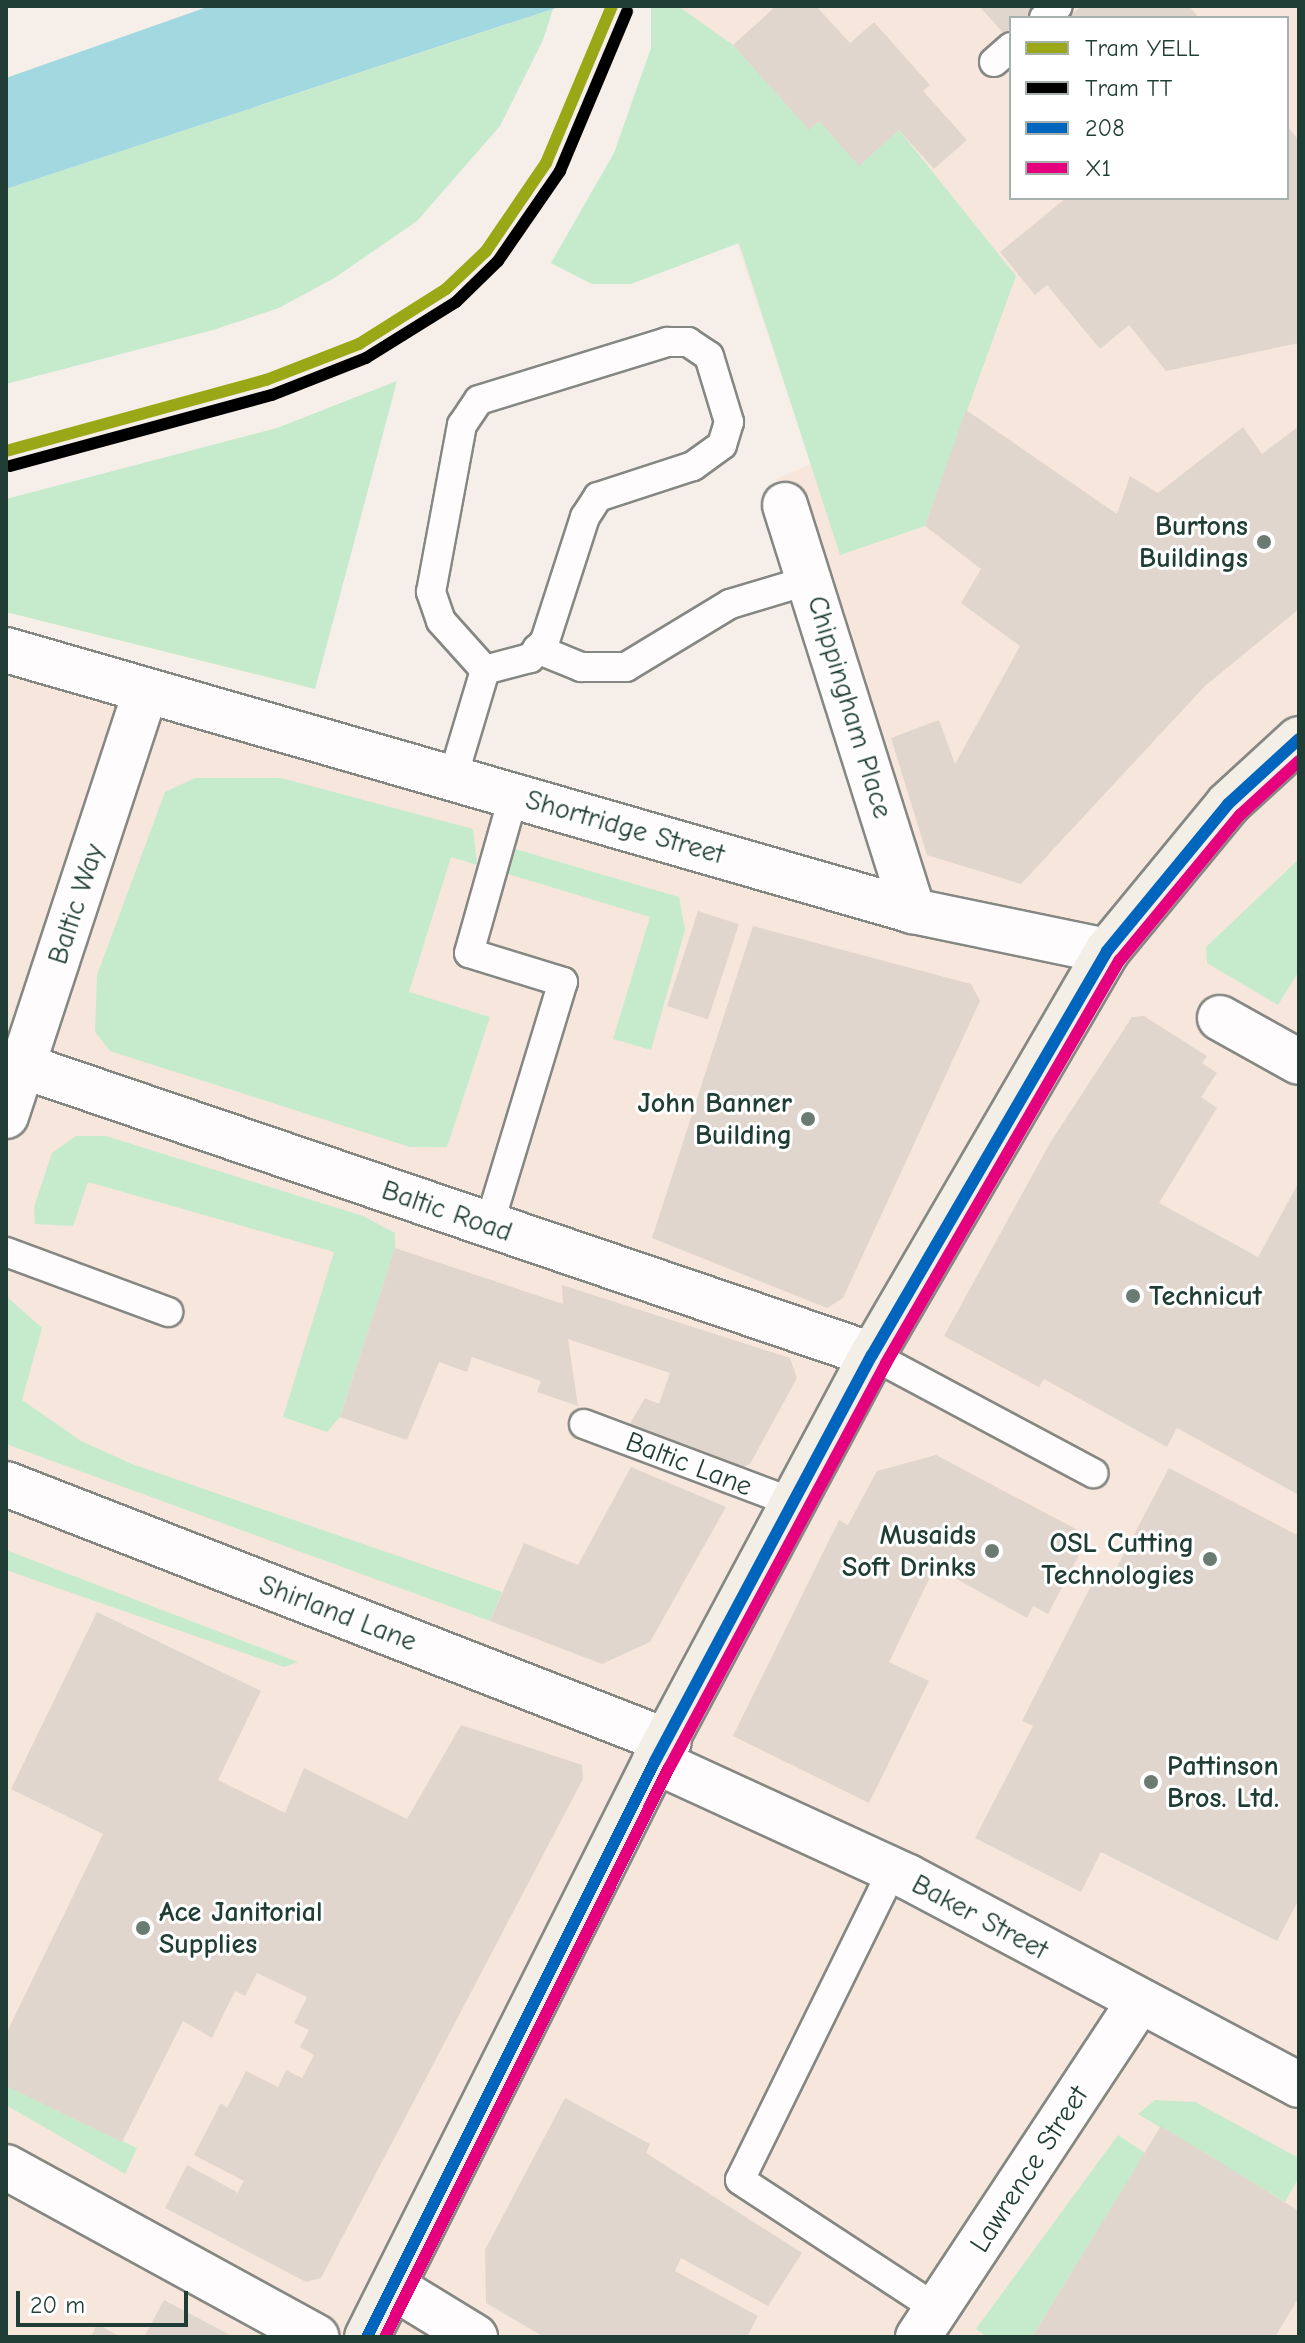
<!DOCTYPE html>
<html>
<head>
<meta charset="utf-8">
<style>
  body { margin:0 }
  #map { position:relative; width:1305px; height:2343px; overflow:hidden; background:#f5eee9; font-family:"Comic Neue",sans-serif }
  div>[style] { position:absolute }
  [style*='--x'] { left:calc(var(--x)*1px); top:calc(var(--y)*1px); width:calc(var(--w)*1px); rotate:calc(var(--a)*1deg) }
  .built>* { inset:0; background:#f7e6db }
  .green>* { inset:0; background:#c6ebcc }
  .water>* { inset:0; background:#a2d8df }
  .building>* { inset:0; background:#e1d6cd; transform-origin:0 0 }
  .roads { filter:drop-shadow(2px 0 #858783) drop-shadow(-2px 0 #858783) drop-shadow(0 2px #858783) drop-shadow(0 -2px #858783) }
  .service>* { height:28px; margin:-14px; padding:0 14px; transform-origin:14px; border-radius:14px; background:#fefcfc }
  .minor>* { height:44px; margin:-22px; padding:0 22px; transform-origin:22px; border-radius:22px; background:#fefcfc }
  .primary>* { height:44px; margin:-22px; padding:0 22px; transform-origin:22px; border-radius:22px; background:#f3efe7 }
  .bus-1>* { height:12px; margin:-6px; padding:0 6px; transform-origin:6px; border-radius:6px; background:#0065bd }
  .bus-2>* { height:12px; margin:-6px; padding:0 6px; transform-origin:6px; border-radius:6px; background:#e5007d }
  .tram-1>* { height:12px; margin:-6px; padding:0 6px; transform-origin:6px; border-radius:6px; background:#9aa817 }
  .tram-2>* { height:12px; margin:-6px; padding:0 6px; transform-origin:6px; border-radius:6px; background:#000 }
  .dots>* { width:22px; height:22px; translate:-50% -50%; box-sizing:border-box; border:4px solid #fff; border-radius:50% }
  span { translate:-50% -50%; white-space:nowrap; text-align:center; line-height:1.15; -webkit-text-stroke:6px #fff; paint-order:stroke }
  .poi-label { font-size:28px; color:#1f3d34; font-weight:700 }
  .right { translate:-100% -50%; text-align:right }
  .left { translate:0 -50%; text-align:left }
  .street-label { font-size:28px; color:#1f3d34 }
  .frame { position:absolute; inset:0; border:8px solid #1f3d34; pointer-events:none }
  .legend { position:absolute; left:1009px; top:16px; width:280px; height:184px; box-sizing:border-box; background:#fff; border:2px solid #a5b1ae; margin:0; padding:10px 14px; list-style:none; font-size:24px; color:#1f3d34 }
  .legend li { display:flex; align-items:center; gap:16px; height:40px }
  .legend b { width:40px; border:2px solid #a5b1ae }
  .scale { position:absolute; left:16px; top:2291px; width:172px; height:36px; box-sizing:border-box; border:4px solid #1f3d34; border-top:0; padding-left:10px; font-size:24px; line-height:28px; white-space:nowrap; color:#1f3d34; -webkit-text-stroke:6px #fff; paint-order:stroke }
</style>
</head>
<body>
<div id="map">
  <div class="built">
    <i style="clip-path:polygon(evenodd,658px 6px,1299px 6px,1299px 2337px,6px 2337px,6px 650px,912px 911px,776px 479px,811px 464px,658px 6px,1011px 18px,1287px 18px,1287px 198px,1011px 198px,1011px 18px)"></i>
  </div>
  <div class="green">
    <i style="clip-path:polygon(651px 6px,678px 6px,733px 45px,809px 129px,819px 121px,860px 165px,899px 130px,1016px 276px,925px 526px,840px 555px,739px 243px,631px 284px,592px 284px,551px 263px,614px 153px,651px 48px)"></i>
    <i style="clip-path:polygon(553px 9px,543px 40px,500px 126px,417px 221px,336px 277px,279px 308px,213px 330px,6px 384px,6px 189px)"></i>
    <i style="clip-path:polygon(397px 381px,315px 689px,6px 612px,6px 499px,277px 428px)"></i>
    <i style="clip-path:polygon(195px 778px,281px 778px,473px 829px,477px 865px,451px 857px,409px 992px,490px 1017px,447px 1147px,410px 1147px,110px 1051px,95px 1032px,97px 975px,165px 792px)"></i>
    <i style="clip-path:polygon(515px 849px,679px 897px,685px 930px,651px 1050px,613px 1039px,650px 917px,508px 874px)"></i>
    <i style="clip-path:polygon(1299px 859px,1299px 971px,1278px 1005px,1207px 963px,1206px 947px)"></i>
    <i style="clip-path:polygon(76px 1136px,106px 1136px,363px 1216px,395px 1233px,395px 1248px,340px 1417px,327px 1432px,283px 1417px,334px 1252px,88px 1182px,73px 1226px,35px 1224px,34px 1207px,52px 1153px)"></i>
    <i style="clip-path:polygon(6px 1296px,42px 1328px,22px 1400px,81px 1441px,132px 1464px,502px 1592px,490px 1621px,6px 1444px)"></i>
    <i style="clip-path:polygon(6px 1550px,298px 1662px,284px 1667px,6px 1570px)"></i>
    <i style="clip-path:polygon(6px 2086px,137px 2148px,125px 2174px,6px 2105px)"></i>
    <i style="clip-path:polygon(1155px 2100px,1195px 2102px,1299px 2158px,1299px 2177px,1285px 2202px,1138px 2114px)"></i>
    <i style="clip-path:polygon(1118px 2135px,1145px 2153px,1032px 2337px,987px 2337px,976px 2329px)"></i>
  </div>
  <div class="water">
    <i style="clip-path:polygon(210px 6px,562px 6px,6px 189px,6px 78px)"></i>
  </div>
  <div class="building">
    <i style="clip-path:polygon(776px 6px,816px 6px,850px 43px,874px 22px,930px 85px,923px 91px,967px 140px,934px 169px,899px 130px,859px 166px,819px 121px,809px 130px,733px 45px)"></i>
    <i style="clip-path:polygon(979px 6px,1043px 6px,1029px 18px,1011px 18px,1007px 37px)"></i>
    <i style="clip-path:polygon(1082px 6px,1189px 6px,1199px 18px,1067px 18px)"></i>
    <i style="clip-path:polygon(1287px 126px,1299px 140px,1299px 343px,1166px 371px,1129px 325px,1100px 349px,1047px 285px,1035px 295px,1000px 252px,1066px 198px,1287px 198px)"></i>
    <i style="clip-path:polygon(966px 410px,1117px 514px,1130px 476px,1158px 493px,1243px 427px,1262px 454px,1299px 426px,1299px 609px,1205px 686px,1021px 884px,927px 855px,891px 738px,939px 720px,955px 764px,1020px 646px,961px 603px,981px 569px,925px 526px)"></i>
    <i style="left:698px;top:911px;width:43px;height:100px;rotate:18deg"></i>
    <i style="clip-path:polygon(753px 926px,971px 984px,980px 1001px,843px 1298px,827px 1308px,652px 1238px)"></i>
    <i style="clip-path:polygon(1144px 1016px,1207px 1056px,1202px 1063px,1217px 1073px,1201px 1097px,1217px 1108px,1159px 1203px,1258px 1257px,1299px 1182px,1299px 1495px,1177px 1428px,1167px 1447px,1044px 1379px,1039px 1387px,944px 1336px,1050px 1143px,1132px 1017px)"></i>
    <i style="clip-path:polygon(395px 1248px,563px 1304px,562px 1285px,790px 1358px,797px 1378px,750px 1464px,738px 1469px,628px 1427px,645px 1398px,659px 1404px,670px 1373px,568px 1339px,578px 1406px,537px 1392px,541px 1381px,472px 1357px,467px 1372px,439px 1362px,407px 1440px,340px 1417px)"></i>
    <i style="clip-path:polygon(936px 1455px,1089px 1536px,1048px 1614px,1033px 1606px,1027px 1618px,935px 1567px,889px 1662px,929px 1681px,869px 1803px,733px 1736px,839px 1520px,848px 1525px,877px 1471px)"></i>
    <i style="clip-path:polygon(631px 1467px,726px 1507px,650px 1642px,602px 1664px,490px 1621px,524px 1543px,578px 1565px)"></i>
    <i style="clip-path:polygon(1169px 1468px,1299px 1536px,1299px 1899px,1277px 1941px,1101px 1852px,1081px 1892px,975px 1838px,1033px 1726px,1022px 1721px,1096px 1576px,1109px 1582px)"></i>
    <i style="clip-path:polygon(97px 1612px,261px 1691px,218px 1780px,285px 1813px,304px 1768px,407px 1819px,461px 1725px,582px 1765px,583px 1779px,321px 2278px,306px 2282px,165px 2208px,187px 2165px,237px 2192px,232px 2202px,244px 2181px,194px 2155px,221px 2103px,227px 2108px,246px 2071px,278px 2087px,286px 2070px,302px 2078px,314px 2055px,300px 2047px,309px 2030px,294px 2023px,307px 1997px,257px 1973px,245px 1996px,235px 1991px,212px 2038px,183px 2021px,122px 2142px,6px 2086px,6px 2034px,103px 1834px,11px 1789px)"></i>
    <i style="clip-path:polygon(565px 2098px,650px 2144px,646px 2153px,802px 2253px,768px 2306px,681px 2258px,675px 2271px,758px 2316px,747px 2337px,544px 2337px,486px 2303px,485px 2250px)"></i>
    <i style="clip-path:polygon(1161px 2126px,1299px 2211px,1299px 2297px,1275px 2337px,1032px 2337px)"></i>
    <i style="clip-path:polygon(164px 2300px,234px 2337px,144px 2337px)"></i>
    <i style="clip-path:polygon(97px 2324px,121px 2337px,91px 2337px)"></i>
  </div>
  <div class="roads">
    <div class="service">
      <i style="--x:1044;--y:18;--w:18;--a:-41"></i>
      <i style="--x:994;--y:62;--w:23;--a:-41"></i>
      <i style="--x:667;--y:342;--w:21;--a:0"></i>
      <i style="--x:688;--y:342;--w:25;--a:34"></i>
      <i style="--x:709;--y:356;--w:69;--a:73.1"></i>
      <i style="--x:729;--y:422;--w:24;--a:107"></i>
      <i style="--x:722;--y:445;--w:36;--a:144"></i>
      <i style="--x:693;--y:466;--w:100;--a:161.9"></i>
      <i style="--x:598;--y:497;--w:24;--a:123"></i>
      <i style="--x:585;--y:517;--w:130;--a:107.9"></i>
      <i style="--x:545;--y:641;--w:23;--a:131"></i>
      <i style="--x:530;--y:658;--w:47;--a:165.1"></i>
      <i style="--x:485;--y:670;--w:66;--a:-131.9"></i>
      <i style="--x:441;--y:621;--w:31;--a:-109"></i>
      <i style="--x:431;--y:592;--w:170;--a:-79.5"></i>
      <i style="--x:462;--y:425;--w:30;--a:-56"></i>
      <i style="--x:479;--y:400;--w:197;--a:-17.1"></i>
      <i style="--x:537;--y:649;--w:48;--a:22.2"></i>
      <i style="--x:581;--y:667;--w:45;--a:0"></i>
      <i style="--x:626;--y:667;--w:122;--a:-31.2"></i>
      <i style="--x:730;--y:604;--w:84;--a:-16.7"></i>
      <i style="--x:453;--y:777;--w:112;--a:-73.3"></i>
      <i style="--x:489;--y:1225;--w:254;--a:-73.1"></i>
      <i style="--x:563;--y:982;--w:98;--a:-162.9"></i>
      <i style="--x:469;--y:953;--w:165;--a:-74.2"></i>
      <i style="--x:6;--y:1252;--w:173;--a:20.3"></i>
      <i style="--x:872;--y:1355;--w:251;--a:28.1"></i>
      <i style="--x:584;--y:1424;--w:224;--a:20.6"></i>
      <i style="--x:892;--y:1871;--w:344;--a:116.2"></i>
      <i style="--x:740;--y:2180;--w:235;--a:33.2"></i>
    </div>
    <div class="minor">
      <i style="--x:785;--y:505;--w:426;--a:72.5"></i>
      <i style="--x:6;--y:650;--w:944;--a:16.05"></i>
      <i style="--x:913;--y:911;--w:198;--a:11.7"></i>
      <i style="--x:1220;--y:1018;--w:90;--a:29.1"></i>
      <i style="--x:23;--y:1066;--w:897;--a:18.8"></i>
      <i style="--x:6;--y:1116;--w:447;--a:-71.8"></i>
      <i style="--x:6;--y:1484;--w:711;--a:21.26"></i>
      <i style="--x:655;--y:1761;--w:278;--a:24.6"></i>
      <i style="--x:908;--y:1877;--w:443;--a:28"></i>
      <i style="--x:6;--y:2167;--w:354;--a:28.7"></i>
      <i style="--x:395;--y:2288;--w:94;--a:31.5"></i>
      <i style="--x:918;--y:2337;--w:401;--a:-56.6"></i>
    </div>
    <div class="primary">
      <i style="--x:367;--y:2337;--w:644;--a:-63.43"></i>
      <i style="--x:655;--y:1761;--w:460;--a:-61.9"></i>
      <i style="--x:872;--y:1355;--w:467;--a:-59.8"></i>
      <i style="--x:1107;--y:951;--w:190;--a:-50.5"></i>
      <i style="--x:1228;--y:804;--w:96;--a:-42.5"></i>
    </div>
  </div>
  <div class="bus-1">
    <i style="--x:367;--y:2337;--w:644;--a:-63.43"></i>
    <i style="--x:655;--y:1761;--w:460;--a:-61.9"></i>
    <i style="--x:872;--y:1355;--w:467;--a:-59.8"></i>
    <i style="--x:1107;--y:951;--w:190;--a:-50.5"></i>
    <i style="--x:1228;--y:804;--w:96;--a:-42.5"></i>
  </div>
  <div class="bus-2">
    <i style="--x:385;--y:2337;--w:636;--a:-63.48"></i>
    <i style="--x:669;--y:1768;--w:459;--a:-61.8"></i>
    <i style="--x:886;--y:1363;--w:466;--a:-59.9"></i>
    <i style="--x:1120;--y:960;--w:188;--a:-50.4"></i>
    <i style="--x:1240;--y:815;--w:80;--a:-42.5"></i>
  </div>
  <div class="tram-1">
    <i style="--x:6;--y:451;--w:270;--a:-15.3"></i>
    <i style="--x:266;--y:380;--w:100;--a:-21.2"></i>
    <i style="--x:359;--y:344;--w:103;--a:-32.3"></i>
    <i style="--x:446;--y:289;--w:55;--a:-43.5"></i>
    <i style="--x:486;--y:251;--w:107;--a:-55.7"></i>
    <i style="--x:546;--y:163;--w:170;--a:-67.2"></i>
  </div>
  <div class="tram-2">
    <i style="--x:10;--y:466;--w:271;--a:-15.2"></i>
    <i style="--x:272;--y:395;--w:101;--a:-21.5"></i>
    <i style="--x:366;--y:358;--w:106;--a:-31.9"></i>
    <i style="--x:456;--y:302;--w:59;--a:-44.3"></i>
    <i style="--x:498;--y:261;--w:109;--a:-55.4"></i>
    <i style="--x:560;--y:171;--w:173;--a:-67.2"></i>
  </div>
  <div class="dots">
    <i style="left:1264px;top:542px;background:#6a7b73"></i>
    <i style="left:808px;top:1119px;background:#6a7b73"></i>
    <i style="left:1133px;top:1296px;background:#6a7b73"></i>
    <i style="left:992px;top:1551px;background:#6a7b73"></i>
    <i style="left:1210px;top:1559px;background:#6a7b73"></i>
    <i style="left:1151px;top:1782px;background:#6a7b73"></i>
    <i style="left:143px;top:1928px;background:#6a7b73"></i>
  </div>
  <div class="poi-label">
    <span class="right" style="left:1248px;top:542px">Burtons<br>Buildings</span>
    <span class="right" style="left:792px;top:1119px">John Banner<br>Building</span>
    <span class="left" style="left:1149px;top:1296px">Technicut</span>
    <span class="right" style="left:976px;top:1551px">Musaids<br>Soft Drinks</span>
    <span class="right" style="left:1194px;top:1559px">OSL Cutting<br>Technologies</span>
    <span class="left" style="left:1167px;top:1782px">Pattinson<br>Bros. Ltd.</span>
    <span class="left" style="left:159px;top:1928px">Ace Janitorial<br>Supplies</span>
  </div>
  <div class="street-label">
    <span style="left:850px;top:707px;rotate:73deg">Chippingham Place</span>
    <span style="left:625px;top:827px;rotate:16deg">Shortridge Street</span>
    <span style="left:76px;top:904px;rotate:-72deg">Baltic Way</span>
    <span style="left:447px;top:1211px;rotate:19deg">Baltic Road</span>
    <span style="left:689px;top:1464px;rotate:21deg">Baltic Lane</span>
    <span style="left:338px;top:1613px;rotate:21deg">Shirland Lane</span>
    <span style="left:980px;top:1917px;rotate:28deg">Baker Street</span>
    <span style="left:1029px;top:2169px;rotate:-57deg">Lawrence Street</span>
  </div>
  <div class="frame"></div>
  <ul class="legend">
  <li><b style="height:10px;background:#9aa817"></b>Tram YELL</li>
  <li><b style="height:10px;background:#000"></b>Tram TT</li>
  <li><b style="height:10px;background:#0065bd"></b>208</li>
  <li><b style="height:10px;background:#e5007d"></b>X1</li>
  </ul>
  <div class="scale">20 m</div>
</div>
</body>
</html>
